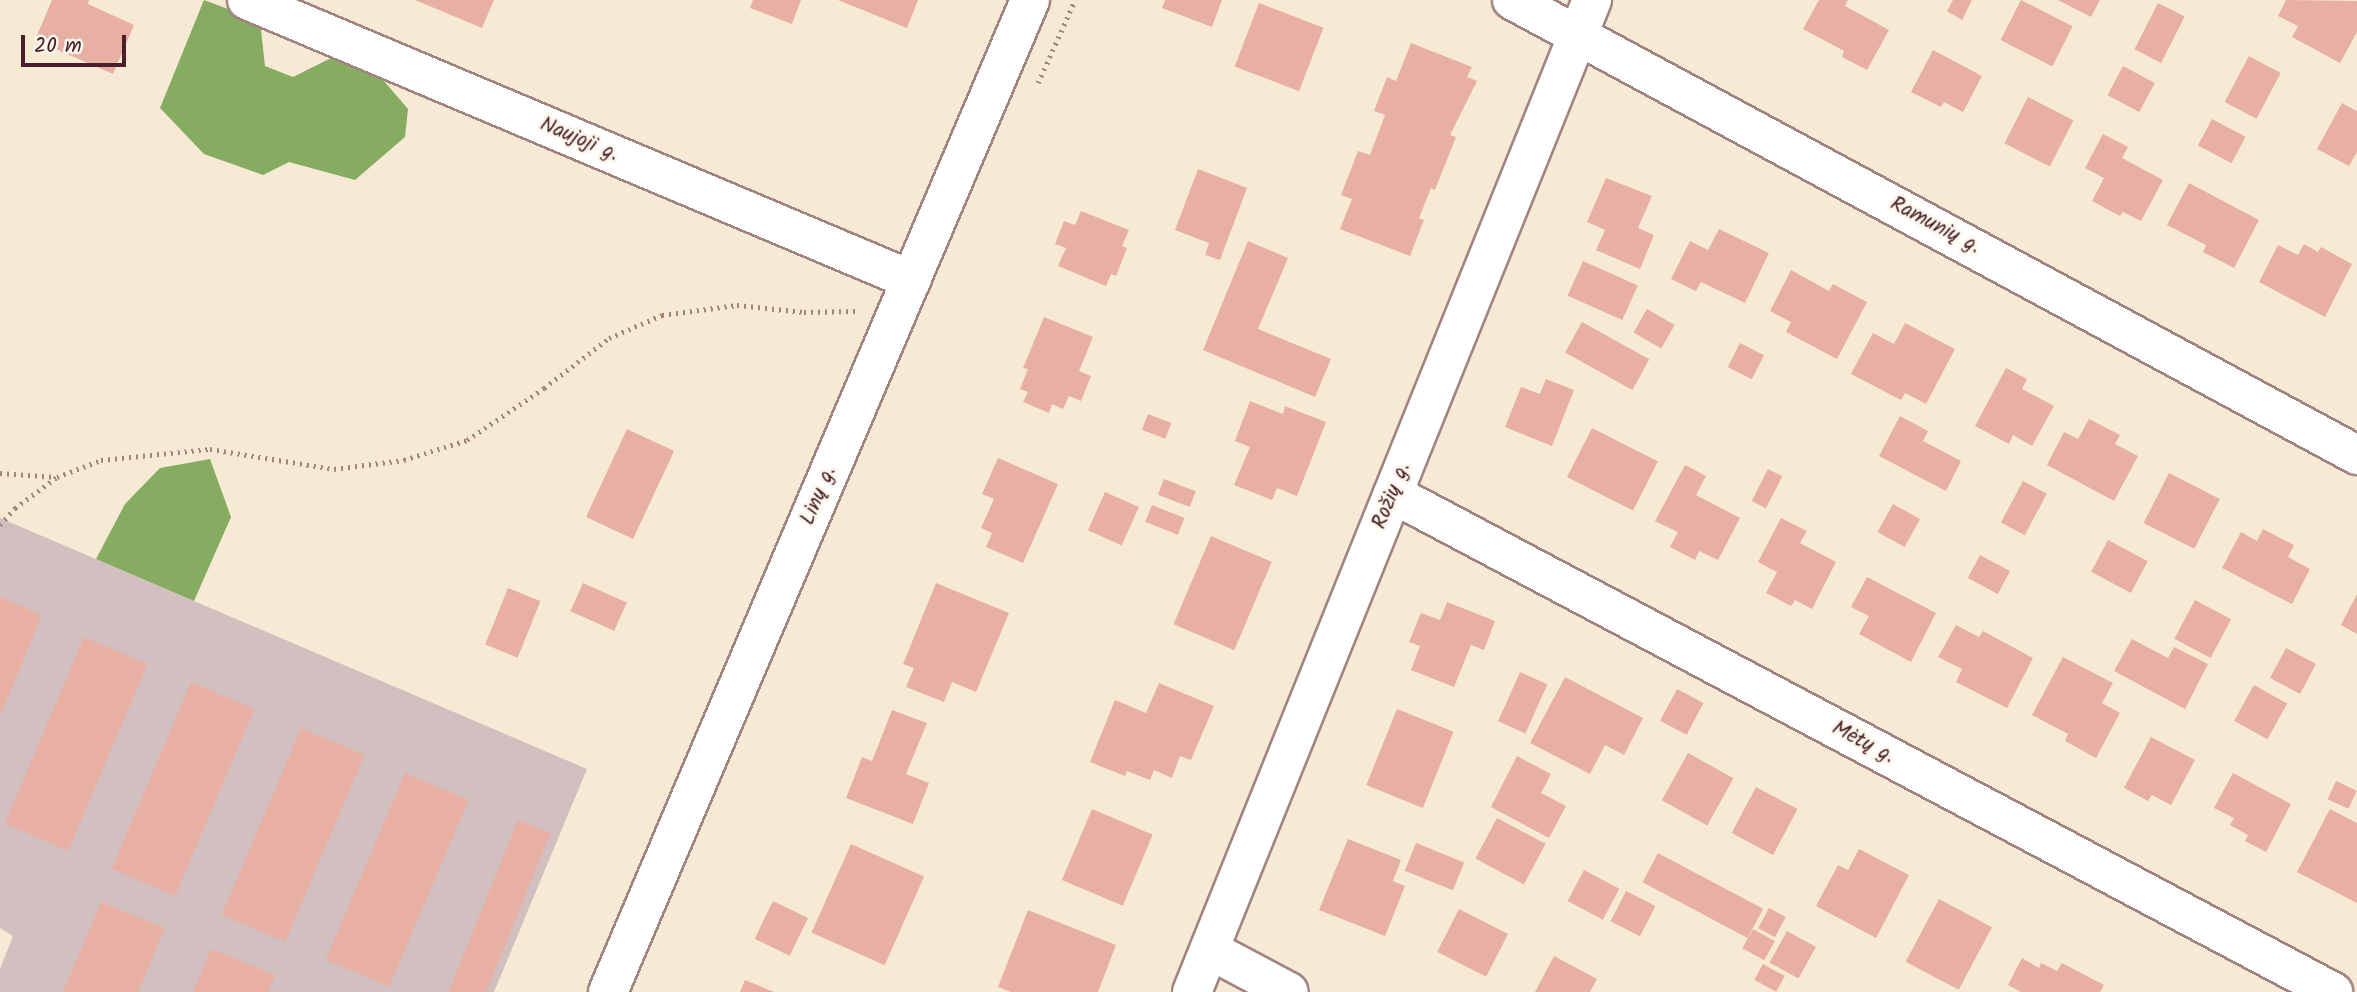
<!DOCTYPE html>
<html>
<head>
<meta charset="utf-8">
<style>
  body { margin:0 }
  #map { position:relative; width:2357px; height:992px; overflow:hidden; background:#f7ead5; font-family:Kalam,sans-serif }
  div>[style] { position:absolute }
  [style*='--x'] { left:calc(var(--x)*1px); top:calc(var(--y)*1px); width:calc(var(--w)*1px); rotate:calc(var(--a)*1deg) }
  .industrial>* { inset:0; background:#d2bfc0 }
  .forest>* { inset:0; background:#86ac62 }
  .building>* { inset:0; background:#e7b0a3; transform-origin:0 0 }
  .path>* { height:4.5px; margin-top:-2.25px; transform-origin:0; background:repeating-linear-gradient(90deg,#a08480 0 2px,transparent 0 7px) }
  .roads { filter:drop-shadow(2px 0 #a08480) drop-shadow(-2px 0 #a08480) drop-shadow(0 2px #a08480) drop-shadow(0 -2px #a08480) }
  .street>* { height:38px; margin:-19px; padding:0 19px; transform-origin:19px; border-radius:19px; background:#fff }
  span { translate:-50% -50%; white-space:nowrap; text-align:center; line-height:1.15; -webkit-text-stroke:6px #fbf7ec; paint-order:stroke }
  .street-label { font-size:21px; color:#4a1f2b }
  .scale { position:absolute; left:21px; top:35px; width:105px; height:32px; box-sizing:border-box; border:4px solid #4a1f2b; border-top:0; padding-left:9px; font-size:21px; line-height:24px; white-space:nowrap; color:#4a1f2b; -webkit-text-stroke:5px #fbf7ec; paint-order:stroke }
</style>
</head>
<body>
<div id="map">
  <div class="industrial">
    <i style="clip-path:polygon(0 518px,587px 769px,494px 992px,0 992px,0 969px,13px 936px,0 928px)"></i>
  </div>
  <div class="forest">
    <i style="clip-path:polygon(204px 0,260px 21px,265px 66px,293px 77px,333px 57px,372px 67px,408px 109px,405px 137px,355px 180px,289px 162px,263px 175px,204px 154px,160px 108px)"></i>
    <i style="clip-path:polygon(210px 459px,231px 517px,194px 601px,96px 559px,125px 504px,160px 468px)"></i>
  </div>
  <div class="building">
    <i style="clip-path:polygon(52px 0,89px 0,88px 4px,134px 25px,113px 74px,35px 40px)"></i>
    <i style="clip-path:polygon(415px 0,494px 0,482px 28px)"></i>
    <i style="clip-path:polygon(753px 0,801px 0,792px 24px,750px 8px)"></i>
    <i style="clip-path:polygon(838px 0,918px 0,907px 28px)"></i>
    <i style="clip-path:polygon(1165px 0,1222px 0,1212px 27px,1162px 8px)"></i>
    <i style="clip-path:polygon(1819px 0,1848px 0,1845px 6px,1889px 30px,1867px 70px,1842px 57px,1844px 51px,1803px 29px)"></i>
    <i style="clip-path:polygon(1953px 0,1972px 0,1962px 20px,1947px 11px)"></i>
    <i style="left:2021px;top:0;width:58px;height:45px;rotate:27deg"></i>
    <i style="clip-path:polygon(2058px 0,2100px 0,2091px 17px)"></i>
    <i style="clip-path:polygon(2286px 0,2357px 1px,2357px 32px,2340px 63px,2292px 37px,2298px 26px,2278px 16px)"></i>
    <i style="left:1259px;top:3px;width:69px;height:68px;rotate:21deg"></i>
    <i style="left:2158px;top:3px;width:30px;height:52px;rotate:27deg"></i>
    <i style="clip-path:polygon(1411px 43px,1472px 67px,1467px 77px,1477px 81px,1450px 135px,1456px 137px,1435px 190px,1431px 188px,1419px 218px,1424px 220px,1410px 256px,1340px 229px,1352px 199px,1341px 195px,1358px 151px,1370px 155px,1385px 115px,1374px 111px,1387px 77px,1396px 81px)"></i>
    <i style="clip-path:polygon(1933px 50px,1982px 76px,1963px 112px,1944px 102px,1941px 107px,1911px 92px)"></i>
    <i style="left:2249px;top:56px;width:36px;height:52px;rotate:28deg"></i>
    <i style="left:2123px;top:66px;width:36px;height:33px;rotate:28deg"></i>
    <i style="left:2028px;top:97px;width:51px;height:52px;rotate:27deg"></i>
    <i style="clip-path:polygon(2342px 103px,2357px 111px,2357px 152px,2349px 166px,2317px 149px)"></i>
    <i style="left:2212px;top:119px;width:38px;height:30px;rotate:28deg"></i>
    <i style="clip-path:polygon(2103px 134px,2128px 147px,2122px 158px,2163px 180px,2141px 221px,2123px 212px,2120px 216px,2092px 201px,2104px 178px,2085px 168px)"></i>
    <i style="clip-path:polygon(1198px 169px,1247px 188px,1220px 260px,1205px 255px,1209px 243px,1175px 230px)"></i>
    <i style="clip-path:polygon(1606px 178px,1652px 196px,1638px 228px,1654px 235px,1640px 269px,1596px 250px,1605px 230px,1587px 222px)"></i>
    <i style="clip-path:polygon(2189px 183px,2259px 220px,2234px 268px,2203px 252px,2206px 245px,2167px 225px)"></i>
    <i style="clip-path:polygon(1081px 211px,1129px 230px,1122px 246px,1127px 248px,1116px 276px,1111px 274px,1106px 286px,1058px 266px,1066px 248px,1055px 244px,1064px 221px,1075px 225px)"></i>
    <i style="clip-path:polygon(1719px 229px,1769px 253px,1745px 303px,1701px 282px,1696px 291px,1671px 279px,1690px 241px,1708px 250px)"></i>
    <i style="clip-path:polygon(1248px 241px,1288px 258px,1258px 329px,1331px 359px,1315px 397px,1203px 350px)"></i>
    <i style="clip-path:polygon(2304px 244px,2318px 252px,2321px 247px,2352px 264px,2325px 317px,2259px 282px,2278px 245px,2298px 255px)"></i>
    <i style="left:1583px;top:261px;width:60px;height:38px;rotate:24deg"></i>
    <i style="clip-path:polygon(1791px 270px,1829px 291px,1833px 284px,1867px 302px,1837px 359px,1786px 332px,1791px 322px,1770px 311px)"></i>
    <i style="left:1647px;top:309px;width:32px;height:27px;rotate:30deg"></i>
    <i style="clip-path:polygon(1044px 317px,1093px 337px,1079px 371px,1091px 376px,1081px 401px,1069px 396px,1063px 409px,1052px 404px,1049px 413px,1023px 402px,1028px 392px,1020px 389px,1028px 369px,1023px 368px)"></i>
    <i style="left:1582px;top:322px;width:77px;height:35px;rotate:29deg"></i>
    <i style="clip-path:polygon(1905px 323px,1955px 349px,1926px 404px,1905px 393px,1901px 400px,1851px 374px,1873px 333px,1894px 344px)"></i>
    <i style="left:1740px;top:343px;width:27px;height:27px;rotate:27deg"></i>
    <i style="clip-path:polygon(2006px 368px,2027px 379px,2022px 389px,2054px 406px,2032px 446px,2013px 435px,2009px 444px,1975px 426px)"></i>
    <i style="clip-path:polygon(1546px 379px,1574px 390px,1552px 446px,1505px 427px,1521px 387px,1540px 394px)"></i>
    <i style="clip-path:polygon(1250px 401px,1283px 414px,1285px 406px,1326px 422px,1297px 496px,1277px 488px,1272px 500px,1234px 485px,1250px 447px,1235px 441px)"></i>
    <i style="left:1148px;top:414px;width:25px;height:17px;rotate:21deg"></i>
    <i style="clip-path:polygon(1900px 416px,1928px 431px,1923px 441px,1961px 461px,1946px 491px,1879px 456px)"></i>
    <i style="clip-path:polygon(2089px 419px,2120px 435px,2115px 444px,2138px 456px,2114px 501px,2047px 465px,2064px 432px,2078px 439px)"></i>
    <i style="left:1592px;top:428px;width:74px;height:55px;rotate:27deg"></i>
    <i style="left:627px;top:429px;width:52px;height:97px;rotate:25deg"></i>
    <i style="clip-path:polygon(998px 458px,1058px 484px,1023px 563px,986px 547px,992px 533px,981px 528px,994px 499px,982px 494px)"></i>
    <i style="clip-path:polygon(1685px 465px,1706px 476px,1696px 495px,1740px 518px,1718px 560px,1699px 551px,1695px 560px,1670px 547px,1678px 532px,1655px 521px)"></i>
    <i style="left:1768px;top:469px;width:16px;height:36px;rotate:27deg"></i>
    <i style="left:2169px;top:473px;width:57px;height:56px;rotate:27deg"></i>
    <i style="left:1164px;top:479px;width:34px;height:17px;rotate:21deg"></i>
    <i style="left:2023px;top:481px;width:27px;height:47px;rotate:28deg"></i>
    <i style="left:1105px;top:492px;width:37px;height:42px;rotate:24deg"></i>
    <i style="left:1893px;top:504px;width:31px;height:32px;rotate:29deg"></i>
    <i style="left:1152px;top:505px;width:35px;height:18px;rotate:22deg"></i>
    <i style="clip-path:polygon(1781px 518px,1807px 531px,1800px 543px,1836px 562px,1812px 609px,1795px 600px,1791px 606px,1766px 593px,1777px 572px,1758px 562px)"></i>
    <i style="clip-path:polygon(2263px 529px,2294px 545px,2288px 557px,2310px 569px,2292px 604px,2222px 568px,2241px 532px,2257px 541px)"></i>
    <i style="left:1211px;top:536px;width:66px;height:96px;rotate:23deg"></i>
    <i style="left:2108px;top:540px;width:45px;height:36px;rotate:28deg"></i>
    <i style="left:1980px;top:555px;width:34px;height:26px;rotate:28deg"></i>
    <i style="clip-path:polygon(1867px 577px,1936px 613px,1911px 662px,1859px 634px,1869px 616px,1851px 607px)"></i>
    <i style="left:583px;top:583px;width:48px;height:31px;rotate:24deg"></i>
    <i style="clip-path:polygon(936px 583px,1009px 613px,976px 692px,952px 682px,944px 702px,906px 687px,914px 668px,903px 664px)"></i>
    <i style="left:508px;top:588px;width:35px;height:61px;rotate:22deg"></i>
    <i style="clip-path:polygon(2357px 594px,2357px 634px,2341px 625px)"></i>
    <i style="clip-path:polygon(0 597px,42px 615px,0 716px)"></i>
    <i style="left:2195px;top:600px;width:41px;height:44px;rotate:28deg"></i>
    <i style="clip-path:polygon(1447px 602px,1495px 621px,1484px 650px,1471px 645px,1454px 687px,1411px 670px,1420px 646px,1409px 642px,1421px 613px,1440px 620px)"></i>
    <i style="clip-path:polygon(1956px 625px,1979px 637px,1983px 631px,2033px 658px,2007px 708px,1956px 682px,1962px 669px,1938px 657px)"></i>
    <i style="left:84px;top:637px;width:69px;height:203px;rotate:23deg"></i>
    <i style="clip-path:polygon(2132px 639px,2168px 658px,2174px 647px,2208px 664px,2185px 709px,2114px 671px)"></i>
    <i style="left:2286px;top:648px;width:34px;height:34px;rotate:28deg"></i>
    <i style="clip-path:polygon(2063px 657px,2113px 683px,2102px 703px,2120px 713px,2096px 758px,2065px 741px,2068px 734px,2032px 715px)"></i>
    <i style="left:1520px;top:672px;width:30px;height:54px;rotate:24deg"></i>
    <i style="clip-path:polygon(1565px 677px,1643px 718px,1624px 755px,1605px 745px,1590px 774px,1530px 743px)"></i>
    <i style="left:191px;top:682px;width:69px;height:203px;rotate:23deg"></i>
    <i style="clip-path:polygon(1159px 683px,1214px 706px,1191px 760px,1180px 756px,1172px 778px,1154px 770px,1150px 780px,1127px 771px,1125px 776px,1090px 762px,1115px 700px,1146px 713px)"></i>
    <i style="left:2254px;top:685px;width:38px;height:41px;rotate:29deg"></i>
    <i style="left:1677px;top:689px;width:30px;height:36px;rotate:28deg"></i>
    <i style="left:1397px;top:709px;width:61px;height:82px;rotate:22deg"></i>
    <i style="clip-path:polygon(892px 710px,927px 723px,906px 774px,929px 783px,913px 824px,846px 798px,862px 757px,872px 761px)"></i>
    <i style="left:301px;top:728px;width:69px;height:203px;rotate:23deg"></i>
    <i style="clip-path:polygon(2151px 737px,2195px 760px,2171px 805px,2152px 795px,2148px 801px,2124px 788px)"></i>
    <i style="left:1688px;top:753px;width:52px;height:54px;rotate:29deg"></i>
    <i style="clip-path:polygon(1517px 756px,1551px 774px,1541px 793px,1566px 806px,1549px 838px,1491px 807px)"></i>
    <i style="left:405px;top:773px;width:69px;height:203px;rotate:23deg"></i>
    <i style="clip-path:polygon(2233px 773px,2291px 804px,2266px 852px,2245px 841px,2248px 835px,2230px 825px,2234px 818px,2214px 808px)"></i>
    <i style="left:2336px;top:781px;width:23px;height:20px;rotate:25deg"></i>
    <i style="left:1756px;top:787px;width:47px;height:52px;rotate:28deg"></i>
    <i style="left:1092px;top:809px;width:66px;height:77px;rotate:23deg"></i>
    <i style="clip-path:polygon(2330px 809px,2357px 823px,2357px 903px,2297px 872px)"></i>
    <i style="left:1497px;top:818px;width:55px;height:46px;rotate:28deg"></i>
    <i style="left:518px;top:820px;width:35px;height:187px;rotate:22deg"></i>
    <i style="clip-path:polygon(1348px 839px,1401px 860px,1393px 881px,1405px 886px,1385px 936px,1319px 910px)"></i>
    <i style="left:1416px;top:843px;width:52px;height:30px;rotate:22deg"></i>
    <i style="left:851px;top:844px;width:80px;height:97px;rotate:24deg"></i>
    <i style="clip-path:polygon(1859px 849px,1909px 875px,1876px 938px,1816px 906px,1838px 865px,1848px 870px)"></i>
    <i style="left:1658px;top:853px;width:119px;height:33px;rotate:28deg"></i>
    <i style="left:1584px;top:870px;width:40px;height:35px;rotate:28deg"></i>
    <i style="left:1626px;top:891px;width:33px;height:34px;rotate:27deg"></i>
    <i style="left:1939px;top:899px;width:60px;height:71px;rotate:28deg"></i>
    <i style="left:773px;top:901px;width:39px;height:42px;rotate:26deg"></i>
    <i style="clip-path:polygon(101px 902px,165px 928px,138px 992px,63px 992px)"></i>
    <i style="left:1769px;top:908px;width:19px;height:23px;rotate:28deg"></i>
    <i style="left:1459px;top:909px;width:55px;height:48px;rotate:27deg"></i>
    <i style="clip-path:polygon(1028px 910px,1116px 945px,1098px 992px,1011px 992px,998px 987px)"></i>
    <i style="left:1753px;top:929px;width:25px;height:22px;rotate:29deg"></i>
    <i style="left:1787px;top:931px;width:33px;height:36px;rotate:29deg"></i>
    <i style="clip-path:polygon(211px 949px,275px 975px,268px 992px,193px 992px)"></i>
    <i style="clip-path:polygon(1554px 956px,1597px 979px,1590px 992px,1535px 992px)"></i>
    <i style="clip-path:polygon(2022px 958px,2039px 968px,2041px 963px,2057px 971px,2062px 963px,2104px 985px,2100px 992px,2021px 992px,2008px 985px)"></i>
    <i style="left:1763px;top:964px;width:25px;height:18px;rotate:29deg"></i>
    <i style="clip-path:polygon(745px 980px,774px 992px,740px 992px)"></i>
  </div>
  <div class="path">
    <i style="--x:1038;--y:83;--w:91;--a:-66"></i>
    <i style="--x:0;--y:473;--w:56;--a:4.1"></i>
    <i style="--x:0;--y:525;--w:23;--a:-49"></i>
    <i style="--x:15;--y:508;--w:52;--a:-36.4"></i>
    <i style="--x:57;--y:477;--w:47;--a:-21.1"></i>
    <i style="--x:101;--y:460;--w:110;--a:-5.8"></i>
    <i style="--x:210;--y:449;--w:126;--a:9.2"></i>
    <i style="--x:334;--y:469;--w:71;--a:-7.3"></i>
    <i style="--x:404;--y:460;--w:66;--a:-17.6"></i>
    <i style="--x:467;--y:440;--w:93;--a:-34"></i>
    <i style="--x:544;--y:388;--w:82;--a:-37.6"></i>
    <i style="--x:609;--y:338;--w:58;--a:-23.5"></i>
    <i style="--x:662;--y:315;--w:76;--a:-7.6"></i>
    <i style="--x:737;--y:305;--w:67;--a:6"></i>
    <i style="--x:804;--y:312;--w:53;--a:-1.1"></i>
  </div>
  <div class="roads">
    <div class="street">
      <i style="--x:247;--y:0;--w:721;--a:22.86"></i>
      <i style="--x:1512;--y:0;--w:960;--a:28.3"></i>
      <i style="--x:1393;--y:494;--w:1064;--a:27.91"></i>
      <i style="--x:1210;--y:950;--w:89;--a:28"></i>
      <i style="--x:608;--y:992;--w:1078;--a:-66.95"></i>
      <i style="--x:1192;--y:992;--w:1070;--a:-68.04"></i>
    </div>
  </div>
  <div class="street-label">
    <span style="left:579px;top:140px;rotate:23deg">Naujoji g.</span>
    <span style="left:1935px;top:226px;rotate:28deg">Ramunių g.</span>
    <span style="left:819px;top:496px;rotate:-67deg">Linų g.</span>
    <span style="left:1392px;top:496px;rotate:-68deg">Rožių g.</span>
    <span style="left:1863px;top:743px;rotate:28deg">Mėtų g.</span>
  </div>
  <div class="scale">20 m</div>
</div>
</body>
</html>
